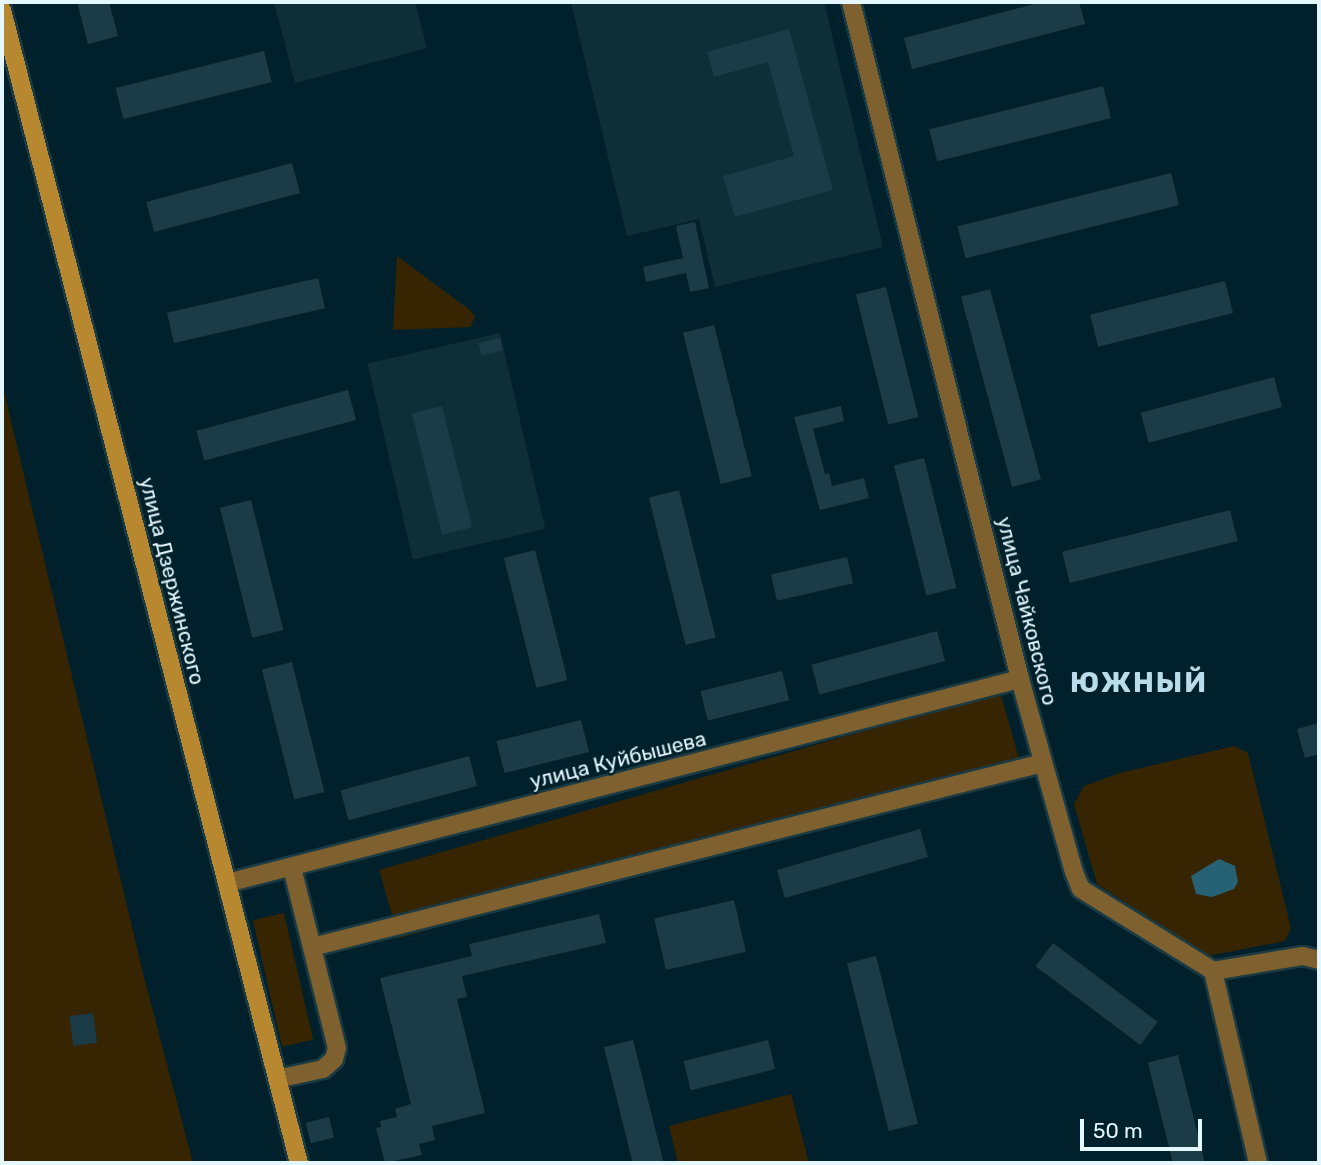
<!DOCTYPE html>
<html>
<head>
<meta charset="utf-8">
<style>
  body { margin:0 }
  #map { position:relative; width:1321px; height:1165px; overflow:hidden; background:#00212b; font-family:Rubik,sans-serif }
  div>[style] { position:absolute }
  [style*='--x'] { left:calc(var(--x)*1px); top:calc(var(--y)*1px); width:calc(var(--w)*1px); rotate:calc(var(--a)*1deg) }
  .built>* { inset:0; background:#0e2e38; transform-origin:0 0 }
  .green>* { inset:0; background:#372400; transform-origin:0 0 }
  .water>* { inset:0; background:#266174 }
  .building>* { inset:0; background:#1b3b46; transform-origin:0 0 }
  .roads { filter:drop-shadow(2px 0 #1b3b44) drop-shadow(-2px 0 #1b3b44) drop-shadow(0 2px #1b3b44) drop-shadow(0 -2px #1b3b44) }
  .street>* { height:18px; margin:-9px; padding:0 9px; transform-origin:9px; border-radius:9px; background:#7f612f }
  .secondary>* { height:18px; margin:-9px; padding:0 9px; transform-origin:9px; border-radius:9px; background:#b88830 }
  span { translate:-50% -50%; white-space:nowrap; text-align:center; line-height:1.15; -webkit-text-stroke:5px #00212b; paint-order:stroke }
  .street-label { font-size:21px; color:#e5f7fe }
  .district-label { font-size:28px; color:#b8dce9; font-weight:700; letter-spacing:2px }
  .frame { position:absolute; inset:0; border:4px solid #e5f7fe; pointer-events:none }
  .scale { position:absolute; left:1080px; top:1119px; width:122px; height:32px; box-sizing:border-box; border:4px solid #e5f7fe; border-top:0; padding-left:9px; font-size:21px; line-height:24px; white-space:nowrap; color:#e5f7fe; -webkit-text-stroke:5px #00212b; paint-order:stroke }
</style>
</head>
<body>
<div id="map">
  <div class="built">
    <i style="clip-path:polygon(274px 2px,415px 2px,427px 48px,295px 83px)"></i>
    <i style="clip-path:polygon(571px 2px,824px 2px,883px 247px,715px 287px,699px 219px,627px 236px)"></i>
    <i style="left:500px;top:333px;width:201px;height:136px;rotate:77deg"></i>
  </div>
  <div class="green">
    <i style="clip-path:polygon(397px 256px,470px 310px,475px 317px,470px 327px,393px 330px)"></i>
    <i style="clip-path:polygon(2px 383px,143px 973px,193px 1163px,2px 1163px)"></i>
    <i style="left:1000px;top:692px;width:71px;height:646px;rotate:74deg"></i>
    <i style="clip-path:polygon(1234px 746px,1248px 753px,1291px 928px,1285px 941px,1208px 956px,1097px 884px,1074px 804px,1084px 786px,1120px 773px)"></i>
    <i style="left:284px;top:913px;width:130px;height:32px;rotate:77deg"></i>
    <i style="clip-path:polygon(791px 1094px,809px 1163px,678px 1163px,669px 1126px)"></i>
  </div>
  <div class="water">
    <i style="clip-path:polygon(1219px 859px,1235px 866px,1238px 882px,1234px 889px,1212px 897px,1196px 894px,1191px 876px)"></i>
  </div>
  <div class="building">
    <i style="clip-path:polygon(77px 2px,109px 2px,118px 36px,88px 44px)"></i>
    <i style="clip-path:polygon(1042px 2px,1079px 2px,1085px 24px,912px 69px,904px 38px)"></i>
    <i style="clip-path:polygon(789px 29px,833px 190px,735px 217px,723px 176px,794px 156px,768px 62px,714px 77px,707px 52px)"></i>
    <i style="left:264px;top:51px;width:32px;height:153px;rotate:76deg"></i>
    <i style="left:1103px;top:86px;width:33px;height:179px;rotate:76deg"></i>
    <i style="left:292px;top:163px;width:31px;height:151px;rotate:75deg"></i>
    <i style="left:1171px;top:173px;width:33px;height:220px;rotate:76deg"></i>
    <i style="clip-path:polygon(695px 222px,709px 288px,690px 292px,686px 273px,646px 282px,643px 267px,683px 258px,676px 226px)"></i>
    <i style="left:318px;top:278px;width:31px;height:155px;rotate:77deg"></i>
    <i style="left:1225px;top:281px;width:33px;height:139px;rotate:76deg"></i>
    <i style="left:886px;top:287px;width:134px;height:31px;rotate:76deg"></i>
    <i style="left:990px;top:289px;width:197px;height:30px;rotate:75deg"></i>
    <i style="left:714px;top:325px;width:156px;height:32px;rotate:76deg"></i>
    <i style="left:500px;top:338px;width:13px;height:22px;rotate:77deg"></i>
    <i style="left:1274px;top:377px;width:31px;height:138px;rotate:75deg"></i>
    <i style="left:348px;top:390px;width:31px;height:157px;rotate:75deg"></i>
    <i style="left:442px;top:406px;width:125px;height:31px;rotate:76deg"></i>
    <i style="clip-path:polygon(841px 406px,844px 421px,813px 429px,825px 474px,829px 473px,832px 486px,864px 478px,869px 498px,820px 510px,794px 417px)"></i>
    <i style="left:924px;top:458px;width:134px;height:31px;rotate:76deg"></i>
    <i style="left:679px;top:490px;width:152px;height:31px;rotate:76deg"></i>
    <i style="left:251px;top:500px;width:134px;height:32px;rotate:76deg"></i>
    <i style="left:1230px;top:510px;width:32px;height:173px;rotate:76deg"></i>
    <i style="left:535px;top:550px;width:134px;height:32px;rotate:76deg"></i>
    <i style="left:847px;top:557px;width:27px;height:78px;rotate:77deg"></i>
    <i style="left:937px;top:631px;width:31px;height:130px;rotate:75deg"></i>
    <i style="left:292px;top:662px;width:134px;height:31px;rotate:76deg"></i>
    <i style="left:782px;top:671px;width:30px;height:84px;rotate:76deg"></i>
    <i style="left:581px;top:720px;width:33px;height:87px;rotate:76deg"></i>
    <i style="clip-path:polygon(1319px 723px,1319px 754px,1305px 758px,1297px 729px)"></i>
    <i style="left:469px;top:756px;width:31px;height:133px;rotate:75deg"></i>
    <i style="left:920px;top:829px;width:29px;height:149px;rotate:74deg"></i>
    <i style="left:734px;top:900px;width:53px;height:82px;rotate:77deg"></i>
    <i style="clip-path:polygon(599px 914px,606px 943px,462px 976px,467px 997px,457px 999px,485px 1113px,432px 1126px,435px 1140px,419px 1144px,422px 1155px,385px 1163px,376px 1128px,381px 1127px,380px 1121px,397px 1117px,395px 1109px,411px 1104px,380px 978px,472px 956px,469px 944px)"></i>
    <i style="left:1053px;top:943px;width:131px;height:29px;rotate:37deg"></i>
    <i style="left:876px;top:956px;width:173px;height:30px;rotate:76deg"></i>
    <i style="left:93px;top:1013px;width:30px;height:24px;rotate:82deg"></i>
    <i style="left:633px;top:1040px;width:127px;height:30px;rotate:76deg"></i>
    <i style="left:768px;top:1040px;width:30px;height:87px;rotate:76deg"></i>
    <i style="left:1178px;top:1055px;width:111px;height:31px;rotate:76deg"></i>
    <i style="left:329px;top:1117px;width:21px;height:24px;rotate:76deg"></i>
  </div>
  <div class="roads">
    <div class="street">
      <i style="--x:851;--y:2;--w:698;--a:75.98"></i>
      <i style="--x:1020;--y:679;--w:200;--a:74.4"></i>
      <i style="--x:1074;--y:872;--w:18;--a:68"></i>
      <i style="--x:1081;--y:889;--w:155;--a:31.8"></i>
      <i style="--x:1213;--y:971;--w:197;--a:76.8"></i>
      <i style="--x:227;--y:883;--w:819;--a:-14.43"></i>
      <i style="--x:312;--y:947;--w:754;--a:-14.13"></i>
      <i style="--x:1213;--y:971;--w:91;--a:-9.5"></i>
      <i style="--x:1303;--y:956;--w:16;--a:14"></i>
      <i style="--x:277;--y:1079;--w:47;--a:-12.3"></i>
      <i style="--x:323;--y:1069;--w:15;--a:-42"></i>
      <i style="--x:334;--y:1059;--w:11;--a:-75"></i>
      <i style="--x:337;--y:1048;--w:186;--a:-104"></i>
    </div>
    <div class="secondary">
      <i style="--x:2;--y:10;--w:1191;--a:75.56"></i>
    </div>
  </div>
  <div class="street-label">
    <span style="left:172px;top:581px;rotate:76deg">улица Дзержинского</span>
    <span style="left:1027px;top:611px;rotate:76deg">улица Чайковского</span>
    <span style="left:618px;top:760px;rotate:-14deg">улица Куйбышева</span>
  </div>
  <div class="district-label">
    <span style="left:1139px;top:683px">ЮЖНЫЙ</span>
  </div>
  <div class="frame"></div>
  <div class="scale">50 m</div>
</div>
</body>
</html>
